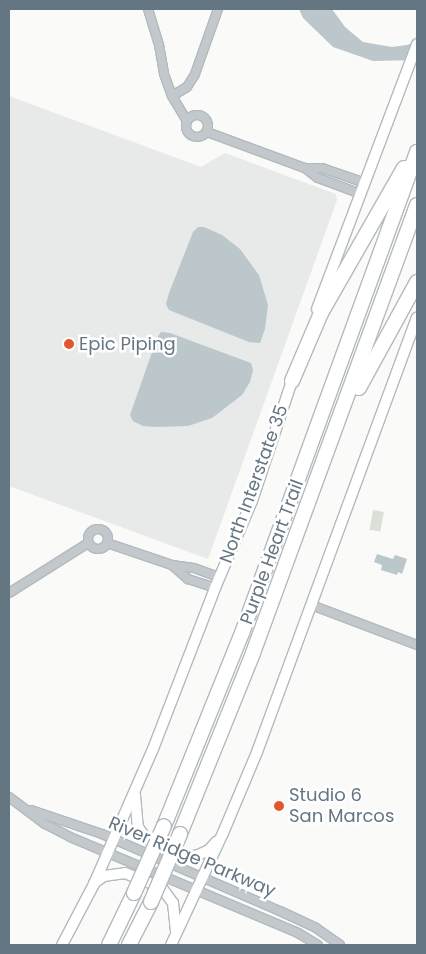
<!DOCTYPE html>
<html>
<head>
<meta charset="utf-8">
<style>
  body { margin:0 }
  #map { position:relative; width:426px; height:954px; overflow:hidden; background:#fafaf8; font-family:Poppins,sans-serif }
  div>[style] { position:absolute }
  [style*='--x'] { left:calc(var(--x)*1px); top:calc(var(--y)*1px); width:calc(var(--w)*1px); rotate:calc(var(--a)*1deg) }
  .built>* { inset:0; background:#e8e9e9 }
  .green>* { inset:0; background:#dadfd7; transform-origin:0 0 }
  .water>* { inset:0; background:#bbc7cb }
  .roads { filter:drop-shadow(1px 0 #b3babf) drop-shadow(-1px 0 #b3babf) drop-shadow(0 1px #b3babf) drop-shadow(0 -1px #b3babf) }
  .minor>* { height:8px; margin:-4px; padding:0 4px; transform-origin:4px; border-radius:4px; background:#c3c8cc }
  .minor>.ring { margin:-4px; padding:0; box-sizing:content-box; background:none; border:8px solid #c3c8cc; border-radius:50% }
  .secondary>* { height:10px; margin:-5px; padding:0 5px; transform-origin:5px; border-radius:5px; background:#fff }
  .motorway>* { height:14px; margin:-7px; padding:0 7px; transform-origin:7px; border-radius:7px; background:#fff }
  .bridges { filter:drop-shadow(1px 0 #b4b9bd) drop-shadow(-1px 0 #b4b9bd) drop-shadow(0 1px #b4b9bd) drop-shadow(0 -1px #b4b9bd) }
  .motorway-bridge>* { height:14px; margin:-7px; padding:0 7px; transform-origin:7px; border-radius:7px; background:#fff }
  .dots>* { width:14px; height:14px; translate:-50% -50%; box-sizing:border-box; border:2px solid #fff; border-radius:50% }
  span { translate:-50% -50%; white-space:nowrap; text-align:center; line-height:1.15; -webkit-text-stroke:5px #fff; paint-order:stroke }
  .poi-label { font-size:18px; color:#657683 }
  .left { translate:0 -50%; text-align:left }
  .street-label { font-size:18px; color:#657683 }
  .frame { position:absolute; inset:0; border:10px solid #657683; pointer-events:none }
</style>
</head>
<body>
<div id="map">
  <div class="built">
    <i style="clip-path:polygon(9px 96px,201px 167px,225px 153px,336px 194px,337px 200px,208px 559px,9px 486px)"></i>
  </div>
  <div class="green">
    <i style="left:373px;top:510px;width:11px;height:20px;rotate:10deg"></i>
  </div>
  <div class="water">
    <i style="clip-path:polygon(299px 9px,332px 9px,345px 27px,363px 42px,392px 47px,407px 45px,417px 41px,417px 60px,373px 61px,333px 47px,303px 18px)"></i>
    <i style="clip-path:polygon(198px 227px,204px 227px,222px 235px,240px 249px,259px 275px,268px 305px,265px 329px,260px 343px,249px 342px,169px 310px,166px 304px,169px 293px,193px 232px)"></i>
    <i style="clip-path:polygon(161px 332px,170px 333px,251px 363px,253px 370px,250px 382px,242px 395px,212px 418px,188px 426px,156px 427px,143px 426px,133px 421px,130px 415px,157px 338px)"></i>
    <i style="clip-path:polygon(377px 554px,393px 559px,395px 555px,407px 559px,402px 574px,398px 572px,397px 575px,381px 570px,382px 565px,374px 562px)"></i>
  </div>
  <div class="roads">
    <div class="minor">
      <i style="--x:148;--y:9;--w:38;--a:73"></i>
      <i style="--x:159;--y:45;--w:29;--a:80"></i>
      <i style="--x:164;--y:74;--w:23;--a:70"></i>
      <i style="--x:172;--y:96;--w:29;--a:59"></i>
      <i style="--x:172;--y:96;--w:17;--a:-31"></i>
      <i style="--x:187;--y:87;--w:15;--a:-58"></i>
      <i style="--x:195;--y:74;--w:69;--a:-70.5"></i>
      <i class="ring" style="left:186px;top:115px;width:14px;height:14px"></i>
      <i style="--x:207;--y:132;--w:104;--a:20.2"></i>
      <i style="--x:305;--y:168;--w:16;--a:38"></i>
      <i style="--x:318;--y:178;--w:46;--a:20.4"></i>
      <i style="--x:305;--y:168;--w:17;--a:0"></i>
      <i style="--x:322;--y:168;--w:46;--a:19.2"></i>
      <i class="ring" style="left:88px;top:529px;width:12px;height:12px"></i>
      <i style="--x:107;--y:543;--w:69;--a:18.7"></i>
      <i style="--x:172;--y:565;--w:22;--a:8"></i>
      <i style="--x:194;--y:568;--w:27;--a:20"></i>
      <i style="--x:173;--y:566;--w:20;--a:41"></i>
      <i style="--x:188;--y:579;--w:28;--a:18"></i>
      <i style="--x:9;--y:593;--w:93;--a:-32.3"></i>
      <i style="--x:311;--y:605;--w:113;--a:20.7"></i>
      <i style="--x:9;--y:797;--w:45;--a:36.9"></i>
      <i style="--x:45;--y:824;--w:28;--a:27"></i>
      <i style="--x:70;--y:837;--w:247;--a:22.8"></i>
      <i style="--x:298;--y:933;--w:23;--a:31"></i>
      <i style="--x:31;--y:810;--w:75;--a:18.7"></i>
      <i style="--x:102;--y:834;--w:194;--a:23.4"></i>
      <i style="--x:280;--y:911;--w:40;--a:25"></i>
      <i style="--x:316;--y:928;--w:29;--a:35"></i>
    </div>
    <div class="secondary">
      <i style="--x:317;--y:309;--w:283;--a:-69.3"></i>
      <i style="--x:135;--y:795;--w:32;--a:85"></i>
      <i style="--x:138;--y:827;--w:14;--a:56"></i>
      <i style="--x:146;--y:839;--w:45;--a:23.7"></i>
      <i style="--x:187;--y:857;--w:11;--a:-10"></i>
      <i style="--x:198;--y:855;--w:12;--a:-24"></i>
      <i style="--x:209;--y:850;--w:11;--a:-49"></i>
      <i style="--x:94;--y:883;--w:12;--a:-35"></i>
      <i style="--x:104;--y:876;--w:21;--a:-8"></i>
      <i style="--x:125;--y:873;--w:40;--a:22"></i>
      <i style="--x:162;--y:888;--w:19;--a:54"></i>
      <i style="--x:173;--y:903;--w:28;--a:84"></i>
      <i style="--x:62;--y:945;--w:69;--a:-62.3"></i>
      <i style="--x:94;--y:884;--w:147;--a:-66.4"></i>
      <i style="--x:153;--y:749;--w:173;--a:-68.9"></i>
      <i style="--x:215;--y:588;--w:95;--a:-67"></i>
      <i style="--x:252;--y:501;--w:133;--a:-71.6"></i>
      <i style="--x:171;--y:945;--w:123;--a:-65.1"></i>
      <i style="--x:223;--y:833;--w:88;--a:-67.2"></i>
      <i style="--x:257;--y:752;--w:463;--a:-69.8"></i>
    </div>
    <div class="motorway">
      <i style="--x:292;--y:381;--w:74;--a:-66.9"></i>
      <i style="--x:321;--y:313;--w:167;--a:-60.2"></i>
      <i style="--x:359;--y:388;--w:121;--a:-61.3"></i>
      <i style="--x:164;--y:826;--w:208;--a:-68"></i>
      <i style="--x:242;--y:633;--w:512;--a:-70.01"></i>
      <i style="--x:180;--y:834;--w:195;--a:-68"></i>
      <i style="--x:253;--y:653;--w:477;--a:-69.9"></i>
      <i style="--x:109;--y:945;--w:58;--a:-64.3"></i>
      <i style="--x:129;--y:945;--w:48;--a:-62.9"></i>
    </div>
  </div>
  <div class="bridges">
    <div class="motorway-bridge">
      <i style="--x:134;--y:893;--w:73;--a:-65.9"></i>
      <i style="--x:151;--y:902;--w:74;--a:-66.9"></i>
    </div>
  </div>
  <div class="dots">
    <i style="left:69px;top:344px;background:#e4572e"></i>
    <i style="left:279px;top:806px;background:#e4572e"></i>
  </div>
  <div class="poi-label">
    <span class="left" style="left:79px;top:344px">Epic Piping</span>
    <span class="left" style="left:289px;top:806px">Studio 6<br>San Marcos</span>
  </div>
  <div class="street-label">
    <span style="left:254px;top:484px;rotate:-70deg">North Interstate 35</span>
    <span style="left:272px;top:552px;rotate:-70deg">Purple Heart Trail</span>
    <span style="left:192px;top:857px;rotate:23deg">River Ridge Parkway</span>
  </div>
  <div class="frame"></div>
</div>
</body>
</html>
